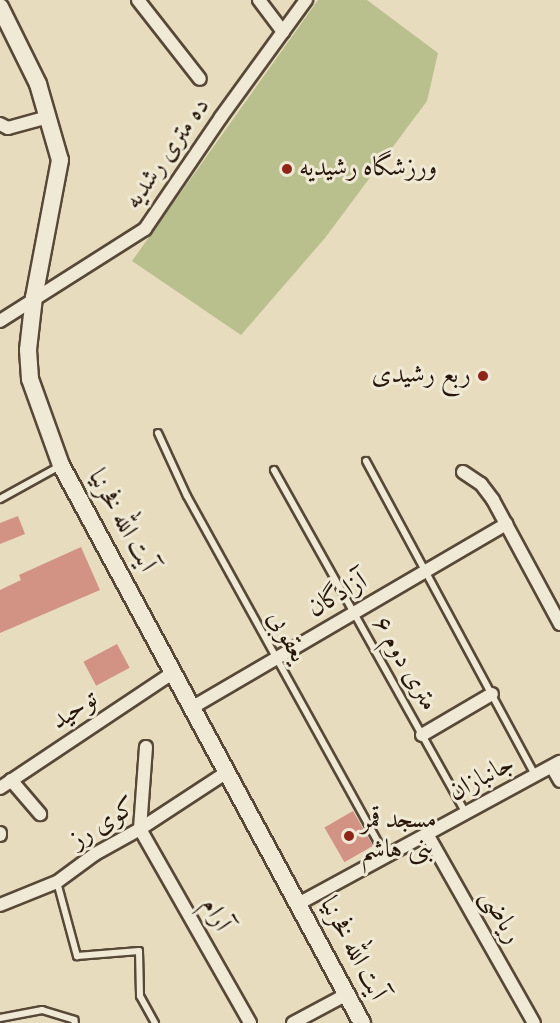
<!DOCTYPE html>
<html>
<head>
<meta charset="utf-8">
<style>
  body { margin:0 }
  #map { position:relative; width:560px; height:1023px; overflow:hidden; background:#e7ddbe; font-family:"Sorts Mill Goudy",Amiri,serif }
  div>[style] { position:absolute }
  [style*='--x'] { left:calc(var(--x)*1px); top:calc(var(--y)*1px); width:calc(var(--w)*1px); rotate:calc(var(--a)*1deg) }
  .green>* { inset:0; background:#babf8e }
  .building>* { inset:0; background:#d29284; transform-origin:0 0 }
  .roads { filter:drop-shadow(2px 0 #574837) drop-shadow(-2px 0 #574837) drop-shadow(0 2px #574837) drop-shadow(0 -2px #574837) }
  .service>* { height:6px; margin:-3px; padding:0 3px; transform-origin:3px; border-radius:3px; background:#efe9d5 }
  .minor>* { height:12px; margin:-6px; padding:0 6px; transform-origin:6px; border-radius:6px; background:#efe9d5 }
  .tertiary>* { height:16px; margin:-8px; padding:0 8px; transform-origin:8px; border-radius:8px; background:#efe9d5 }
  .dots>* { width:16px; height:16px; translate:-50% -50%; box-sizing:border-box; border:3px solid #efe9d5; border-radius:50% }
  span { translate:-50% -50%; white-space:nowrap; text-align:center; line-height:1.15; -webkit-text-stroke:6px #efe9d5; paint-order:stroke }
  .street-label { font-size:26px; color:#27160a }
  .poi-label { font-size:26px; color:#27160a }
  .left { translate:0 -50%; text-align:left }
  .right { translate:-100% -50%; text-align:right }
</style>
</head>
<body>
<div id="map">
  <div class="green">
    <i style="clip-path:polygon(318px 0,367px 0,438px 53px,427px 101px,325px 238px,241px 335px,132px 261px)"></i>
  </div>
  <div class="building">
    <i style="clip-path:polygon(18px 516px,25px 534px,0 544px,0 523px)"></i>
    <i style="clip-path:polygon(81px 547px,100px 590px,0 633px,0 590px,21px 580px,19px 575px)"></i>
    <i style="left:117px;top:644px;width:27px;height:38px;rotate:62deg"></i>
    <i style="left:353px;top:811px;width:40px;height:33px;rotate:60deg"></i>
  </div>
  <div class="roads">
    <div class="service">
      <i style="--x:158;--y:433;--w:69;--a:65.3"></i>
      <i style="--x:187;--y:496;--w:411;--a:61.1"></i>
      <i style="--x:366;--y:461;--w:357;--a:61.7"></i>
      <i style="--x:274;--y:470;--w:393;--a:60.8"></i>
      <i style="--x:0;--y:499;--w:68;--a:-28.8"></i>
      <i style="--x:57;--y:882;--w:77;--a:74.9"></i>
      <i style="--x:77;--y:956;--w:62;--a:-4.6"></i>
      <i style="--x:139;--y:951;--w:45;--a:88.7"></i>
      <i style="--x:140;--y:996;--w:31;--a:61"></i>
      <i style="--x:0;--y:1018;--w:43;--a:-10.8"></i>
      <i style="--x:42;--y:1010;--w:34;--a:17"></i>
      <i style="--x:74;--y:1020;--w:3;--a:72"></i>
    </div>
    <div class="minor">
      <i style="--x:138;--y:0;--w:100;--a:51.9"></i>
      <i style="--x:259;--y:0;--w:40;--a:53"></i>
      <i style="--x:0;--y:124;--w:9;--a:27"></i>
      <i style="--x:8;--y:128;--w:41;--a:-15.4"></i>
      <i style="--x:0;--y:321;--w:172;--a:-32.4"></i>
      <i style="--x:145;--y:229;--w:135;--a:-55.8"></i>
      <i style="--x:221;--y:117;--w:145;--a:-54"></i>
      <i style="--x:463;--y:472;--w:22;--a:34"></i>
      <i style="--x:481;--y:484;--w:20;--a:53"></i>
      <i style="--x:493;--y:500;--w:141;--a:61.6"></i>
      <i style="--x:193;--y:707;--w:363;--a:-30.3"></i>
      <i style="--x:422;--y:735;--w:81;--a:-30.4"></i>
      <i style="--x:146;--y:747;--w:82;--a:94.2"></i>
      <i style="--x:140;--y:829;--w:223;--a:60.4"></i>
      <i style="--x:552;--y:767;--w:16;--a:60"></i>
      <i style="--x:11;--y:780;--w:45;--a:49.5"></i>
      <i style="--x:0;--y:788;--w:209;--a:-33.7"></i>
      <i style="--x:0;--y:833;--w:2;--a:90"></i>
      <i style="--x:427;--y:834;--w:217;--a:60.5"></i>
      <i style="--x:298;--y:904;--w:298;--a:-28.5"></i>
      <i style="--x:0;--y:905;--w:61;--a:-22"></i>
      <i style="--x:57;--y:882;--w:47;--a:-36.4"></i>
      <i style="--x:95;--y:854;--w:51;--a:-29.1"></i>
      <i style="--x:140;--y:829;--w:104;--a:-33.2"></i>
      <i style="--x:293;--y:1023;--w:61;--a:-28.2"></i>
    </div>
    <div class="tertiary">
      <i style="--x:0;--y:7;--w:86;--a:63.7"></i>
      <i style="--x:38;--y:84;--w:79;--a:73.9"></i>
      <i style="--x:60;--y:160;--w:139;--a:100.7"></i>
      <i style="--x:34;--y:297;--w:53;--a:96.5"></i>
      <i style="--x:28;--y:350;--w:29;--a:86"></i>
      <i style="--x:30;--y:379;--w:91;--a:70.2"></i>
      <i style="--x:61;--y:465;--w:634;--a:61.66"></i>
    </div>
  </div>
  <div class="dots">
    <i style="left:287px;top:169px;background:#8f2418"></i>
    <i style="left:483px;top:376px;background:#8f2418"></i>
    <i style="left:349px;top:836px;background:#8f2418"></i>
  </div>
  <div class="street-label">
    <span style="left:168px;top:154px;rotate:-55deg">ده متری رشدیه</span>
    <span style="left:121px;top:521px;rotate:61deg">آیت الله فخرنیا</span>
    <span style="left:338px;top:596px;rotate:-30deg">آزادگان</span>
    <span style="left:286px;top:637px;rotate:61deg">یعقوبی</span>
    <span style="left:404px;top:664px;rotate:60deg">۶ متری دوم</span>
    <span style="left:75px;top:711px;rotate:-34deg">توحید</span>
    <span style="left:482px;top:779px;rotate:-28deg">جانبازان</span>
    <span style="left:104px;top:824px;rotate:-32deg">کوی رز</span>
    <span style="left:215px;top:915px;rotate:61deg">آرام</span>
    <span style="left:500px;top:917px;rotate:61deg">ریاضی</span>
    <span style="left:352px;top:949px;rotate:62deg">آیت الله فخرنیا</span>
  </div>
  <div class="poi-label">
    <span class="left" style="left:299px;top:169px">ورزشگاه رشیدیه</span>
    <span class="right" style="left:471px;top:376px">ربع رشیدی</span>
    <span class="left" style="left:361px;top:836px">مسجد قمر<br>بنی هاشم</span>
  </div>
</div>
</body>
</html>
